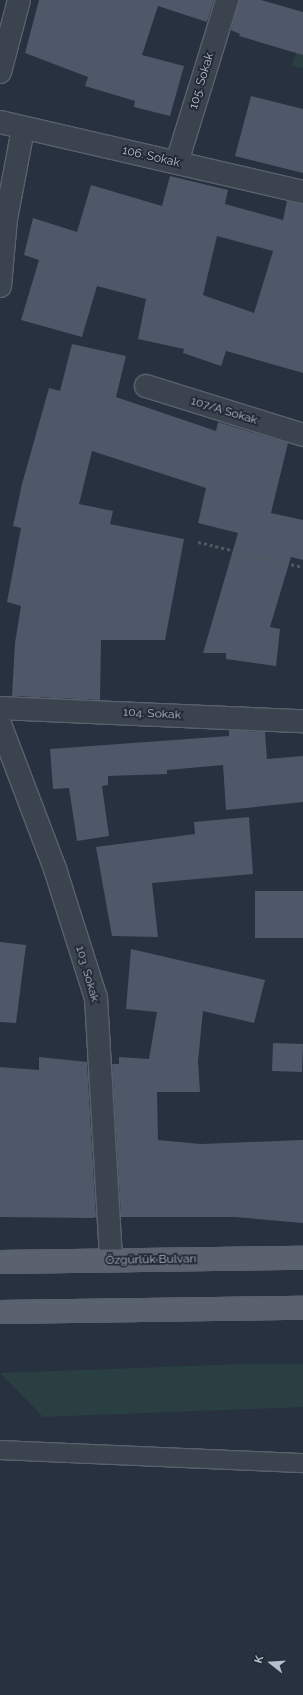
<!DOCTYPE html>
<html>
<head>
<meta charset="utf-8">
<style>
  body { margin:0 }
  #map { position:relative; width:303px; height:1695px; overflow:hidden; background:#27313f; font-family:Raleway,sans-serif }
  div>[style] { position:absolute }
  [style*='--x'] { left:calc(var(--x)*1px); top:calc(var(--y)*1px); width:calc(var(--w)*1px); rotate:calc(var(--a)*1deg) }
  .green>* { inset:0; background:#2a3f41 }
  .building>* { inset:0; background:#4e5868; transform-origin:0 0 }
  .path>* { height:2.5px; margin-top:-1.25px; transform-origin:0; background:repeating-linear-gradient(90deg,#4a5c5f 0 3px,transparent 0 6px) }
  .roads { filter:drop-shadow(1px 0 #59616d) drop-shadow(-1px 0 #59616d) drop-shadow(0 1px #59616d) drop-shadow(0 -1px #59616d) }
  .service>* { height:18px; margin:-9px; padding:0 9px; transform-origin:9px; border-radius:9px; background:#3b434f }
  .minor>* { height:22px; margin:-11px; padding:0 11px; transform-origin:11px; border-radius:11px; background:#3b434f }
  .primary>* { height:22px; margin:-11px; padding:0 11px; transform-origin:11px; border-radius:11px; background:#5a626f }
  span { translate:-50% -50%; white-space:nowrap; text-align:center; line-height:1.15; -webkit-text-stroke:3.5px #202834; paint-order:stroke }
  .street-label { font-size:12px; color:#b8beca }
  .north { position:absolute; left:251px; top:1643px; width:40px; height:40px; -webkit-text-stroke:3px #202834; paint-order:stroke; rotate:287deg; font-size:11px; font-weight:700; line-height:16px; text-align:center; color:#b8beca }
  .north::after { content:''; display:block; margin:auto; width:14px; height:18px; background:#b8beca; clip-path:polygon(50% 0,100% 100%,50% 72%,0 100%) }
</style>
</head>
<body>
<div id="map">
  <div class="green">
    <i style="clip-path:polygon(303px 30px,303px 68px,292px 66px)"></i>
    <i style="clip-path:polygon(242px 1364px,303px 1364px,303px 1407px,43px 1417px,0 1373px)"></i>
  </div>
  <div class="building">
    <i style="clip-path:polygon(39px 0,214px 0,207px 22px,158px 6px,142px 55px,184px 66px,170px 116px,134px 107px,135px 101px,85px 86px,88px 77px,25px 53px)"></i>
    <i style="clip-path:polygon(239px 0,261px 0,303px 12px,303px 55px,239px 36px,240px 34px,231px 30px)"></i>
    <i style="clip-path:polygon(251px 96px,303px 109px,303px 173px,235px 156px)"></i>
    <i style="clip-path:polygon(evenodd,170px 176px,228px 190px,225px 204px,283px 220px,287px 201px,303px 204px,303px 373px,226px 351px,221px 366px,183px 353px,184px 349px,138px 339px,146px 299px,97px 286px,82px 337px,21px 320px,39px 260px,24px 255px,33px 218px,77px 232px,91px 185px,162px 206px,170px 176px,217px 236px,273px 251px,254px 313px,203px 295px,217px 236px)"></i>
    <i style="clip-path:polygon(72px 344px,126px 356px,116px 397px,216px 431px,218px 422px,288px 443px,271px 513px,303px 520px,303px 560px,291px 557px,270px 627px,280px 629px,276px 666px,226px 659px,226px 653px,203px 653px,238px 533px,198px 523px,206px 488px,92px 451px,79px 504px,113px 511px,110px 524px,184px 539px,165px 640px,101px 640px,100px 700px,12px 696px,15px 643px,21px 606px,7px 602px,21px 528px,13px 526px,22px 484px,49px 388px,60px 391px)"></i>
    <i style="clip-path:polygon(229px 730px,265px 732px,267px 759px,303px 756px,303px 802px,226px 810px,223px 765px,167px 770px,167px 774px,108px 776px,108px 785px,102px 786px,109px 836px,77px 841px,69px 788px,53px 789px,50px 749px,229px 736px)"></i>
    <i style="clip-path:polygon(249px 817px,253px 874px,152px 883px,158px 937px,112px 936px,96px 847px,195px 834px,194px 822px)"></i>
    <i style="left:255px;top:891px;width:48px;height:47px"></i>
    <i style="clip-path:polygon(0 942px,26px 945px,16px 1023px,0 1022px)"></i>
    <i style="clip-path:polygon(131px 949px,265px 980px,254px 1023px,203px 1011px,198px 1061px,200px 1092px,157px 1092px,158px 1140px,201px 1144px,303px 1140px,303px 1223px,235px 1217px,121px 1217px,112px 1064px,119px 1064px,119px 1057px,149px 1059px,157px 1012px,126px 1009px)"></i>
    <i style="left:273px;top:1043px;width:30px;height:28px;rotate:2deg"></i>
    <i style="clip-path:polygon(39px 1057px,87px 1062px,96px 1217px,93px 1218px,0 1217px,0 1067px,39px 1070px)"></i>
  </div>
  <div class="path">
    <i style="--x:198;--y:542;--w:108;--a:13.4"></i>
  </div>
  <div class="roads">
    <div class="service">
      <i style="--x:0;--y:1450;--w:303;--a:2.5"></i>
    </div>
    <div class="minor">
      <i style="--x:0;--y:72;--w:74;--a:-75.2"></i>
      <i style="--x:0;--y:122;--w:311;--a:13"></i>
      <i style="--x:177;--y:162;--w:170;--a:-72.8"></i>
      <i style="--x:0;--y:286;--w:67;--a:-84.9"></i>
      <i style="--x:6;--y:219;--w:92;--a:-79.3"></i>
      <i style="--x:146;--y:386;--w:164;--a:17.3"></i>
      <i style="--x:0;--y:708;--w:303;--a:2.5"></i>
      <i style="--x:0;--y:724;--w:155;--a:69.2"></i>
      <i style="--x:55;--y:869;--w:135;--a:72.4"></i>
      <i style="--x:96;--y:998;--w:262;--a:86.7"></i>
    </div>
    <div class="primary">
      <i style="--x:0;--y:1262;--w:303;--a:-0.8"></i>
      <i style="--x:0;--y:1312;--w:303;--a:-0.8"></i>
    </div>
  </div>
  <div class="street-label">
    <span style="left:202px;top:81px;rotate:-73deg">105. Sokak</span>
    <span style="left:151px;top:157px;rotate:13deg">106. Sokak</span>
    <span style="left:224px;top:411px;rotate:17deg">107/A Sokak</span>
    <span style="left:152px;top:714px;rotate:3deg">104. Sokak</span>
    <span style="left:87px;top:974px;rotate:74deg">103. Sokak</span>
    <span style="left:151px;top:1260px;rotate:-1deg">Özgürlük Bulvarı</span>
  </div>
  <div class="north">K</div>
</div>
</body>
</html>
